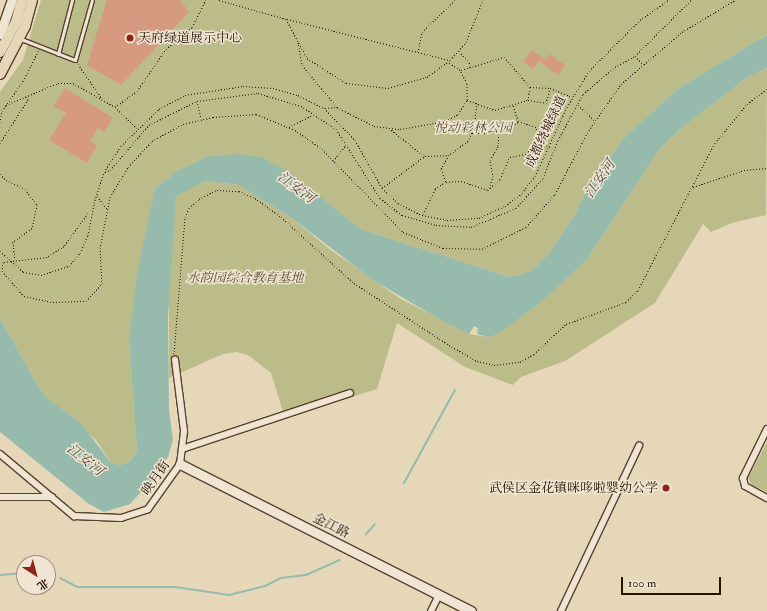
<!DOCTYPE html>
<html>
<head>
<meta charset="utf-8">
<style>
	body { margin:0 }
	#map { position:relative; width:767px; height:611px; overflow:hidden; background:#e6d7b9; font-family:"IM FELL Double Pica","Noto Serif SC",serif }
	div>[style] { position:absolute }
	.green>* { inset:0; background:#bcbc8a }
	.water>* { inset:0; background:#96baac }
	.stream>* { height:2px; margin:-1px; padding:0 1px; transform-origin:1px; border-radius:1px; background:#96baac }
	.building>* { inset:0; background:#d69a81 }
	.path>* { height:1px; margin-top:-0.5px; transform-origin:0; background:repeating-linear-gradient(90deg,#281101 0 1px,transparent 0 3px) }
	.roads { filter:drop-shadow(1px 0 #58422f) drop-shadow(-1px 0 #58422f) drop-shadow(0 1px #58422f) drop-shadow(0 -1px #58422f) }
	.lane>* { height:3px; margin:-1.5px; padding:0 1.5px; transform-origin:1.5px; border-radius:1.5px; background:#efe5d2 }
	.street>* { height:6px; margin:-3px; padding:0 3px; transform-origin:3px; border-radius:3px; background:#efe5d2 }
	.secondary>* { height:9px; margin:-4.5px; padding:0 4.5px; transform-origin:4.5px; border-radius:4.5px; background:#efe5d2 }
	.primary>* { height:10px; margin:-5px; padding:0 5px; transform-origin:5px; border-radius:5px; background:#e6d7b9 }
	.path-bridge>* { height:1px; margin-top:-0.5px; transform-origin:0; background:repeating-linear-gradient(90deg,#281101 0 1px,transparent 0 3px) }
	.dots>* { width:11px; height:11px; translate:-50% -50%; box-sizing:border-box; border:2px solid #efe5d2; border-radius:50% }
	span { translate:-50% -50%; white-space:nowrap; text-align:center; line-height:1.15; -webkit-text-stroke:3px #efe5d2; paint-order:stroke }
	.poi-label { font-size:13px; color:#281101 }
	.left { translate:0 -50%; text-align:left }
	.right { translate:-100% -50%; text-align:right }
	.park-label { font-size:13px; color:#5c4d31; font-style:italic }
	.street-label { font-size:13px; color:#281101 }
	.water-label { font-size:14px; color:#4e4c3d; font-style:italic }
	.north { position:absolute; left:16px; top:555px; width:40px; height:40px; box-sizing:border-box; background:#efe5d2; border:1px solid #9f907e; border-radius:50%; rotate:144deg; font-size:11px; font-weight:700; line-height:16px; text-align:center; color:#281101 }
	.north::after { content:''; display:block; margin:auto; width:14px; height:18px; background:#8f2418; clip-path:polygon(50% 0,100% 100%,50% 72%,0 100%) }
	.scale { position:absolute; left:621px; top:577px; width:100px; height:18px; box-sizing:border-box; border:2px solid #281101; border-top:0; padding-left:5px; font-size:12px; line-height:14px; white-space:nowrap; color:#281101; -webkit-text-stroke:3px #efe5d2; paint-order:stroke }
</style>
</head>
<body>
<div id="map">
	<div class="green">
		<div style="clip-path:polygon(41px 0,767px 0,767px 35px,680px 87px,625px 137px,587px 189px,573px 218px,548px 254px,533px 270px,520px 275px,510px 277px,360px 229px,327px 205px,206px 157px,179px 170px,155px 188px,129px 340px,137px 450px,132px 460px,121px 465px,111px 463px,96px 440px,49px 400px,38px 386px,0 318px,0 92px,23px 60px)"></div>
		<div style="clip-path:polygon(767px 68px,766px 215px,732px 223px,711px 232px,703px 224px,655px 303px,565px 361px,521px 377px,513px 385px,465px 367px,397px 323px,377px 389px,285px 418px,271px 373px,248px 355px,236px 352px,223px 354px,169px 378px,169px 267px,176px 195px,206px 181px,239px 185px,293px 219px,328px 248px,401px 299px,469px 334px,488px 337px,539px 304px,586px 261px,658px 151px,679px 130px,748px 77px)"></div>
		<div style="clip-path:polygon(767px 442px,767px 492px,752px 485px,748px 478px)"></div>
	</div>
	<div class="water">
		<div style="clip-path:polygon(767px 35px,767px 68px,748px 77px,679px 130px,658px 151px,586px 261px,539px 304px,498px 333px,488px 337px,477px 334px,478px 328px,474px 326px,469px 334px,437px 318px,373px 280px,293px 219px,239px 185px,206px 181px,176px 196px,168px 317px,169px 410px,173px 440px,168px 457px,151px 481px,130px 504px,104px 512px,89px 504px,0 432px,0 318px,38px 386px,49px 400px,81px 423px,111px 463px,121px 465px,132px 460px,137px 450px,129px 340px,137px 274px,155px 188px,179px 170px,206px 157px,237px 154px,261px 157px,292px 174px,360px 229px,510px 277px,520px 275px,533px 270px,548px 254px,573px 218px,587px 189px,625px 137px,680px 87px)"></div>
	</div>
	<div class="stream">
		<div style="left:404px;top:483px;width:106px;rotate:-61.3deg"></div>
		<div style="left:366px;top:534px;width:13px;rotate:-48deg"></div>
		<div style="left:0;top:575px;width:24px;rotate:-5deg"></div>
		<div style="left:60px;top:578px;width:20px;rotate:27deg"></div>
		<div style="left:78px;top:587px;width:97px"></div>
		<div style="left:175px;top:587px;width:55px;rotate:8.4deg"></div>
		<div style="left:229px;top:595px;width:37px;rotate:-14deg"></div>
		<div style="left:265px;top:586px;width:18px;rotate:-27deg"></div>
		<div style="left:281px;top:578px;width:25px;rotate:-7deg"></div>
		<div style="left:306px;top:575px;width:37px;rotate:-24deg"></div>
	</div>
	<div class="building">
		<div style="clip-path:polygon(107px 0,180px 0,189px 12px,121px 85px,87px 65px)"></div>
		<div style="clip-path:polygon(532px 50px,546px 60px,549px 54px,565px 65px,558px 75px,539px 61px,533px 69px,523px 62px)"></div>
		<div style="clip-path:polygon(65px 88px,113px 118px,104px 132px,98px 128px,90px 141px,97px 146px,87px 163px,49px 140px,66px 113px,54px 106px)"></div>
	</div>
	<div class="path">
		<div style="left:219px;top:0;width:70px;rotate:15.8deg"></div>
		<div style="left:286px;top:19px;width:44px;rotate:61.7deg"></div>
		<div style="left:307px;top:58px;width:46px;rotate:32.7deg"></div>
		<div style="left:346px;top:83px;width:42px;rotate:6.8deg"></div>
		<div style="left:388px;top:88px;width:41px;rotate:-15.8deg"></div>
		<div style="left:427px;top:77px;width:29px;rotate:-36deg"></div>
		<div style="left:450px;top:60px;width:24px;rotate:-48deg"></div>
		<div style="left:466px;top:42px;width:45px;rotate:-68deg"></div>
		<div style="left:287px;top:19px;width:167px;rotate:14.2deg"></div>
		<div style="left:298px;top:42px;width:23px;rotate:80deg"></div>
		<div style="left:302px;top:65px;width:55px;rotate:50.2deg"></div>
		<div style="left:337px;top:107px;width:42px;rotate:27.2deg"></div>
		<div style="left:374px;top:126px;width:26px;rotate:7deg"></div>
		<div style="left:400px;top:129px;width:47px;rotate:-9.9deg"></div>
		<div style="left:446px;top:121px;width:14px;rotate:-30deg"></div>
		<div style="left:458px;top:114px;width:17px;rotate:-57deg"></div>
		<div style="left:467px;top:100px;width:17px;rotate:-90deg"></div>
		<div style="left:467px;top:83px;width:15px;rotate:-118deg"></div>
		<div style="left:460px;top:70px;width:14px;rotate:-146deg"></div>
		<div style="left:459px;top:51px;width:18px;rotate:49deg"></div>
		<div style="left:418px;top:52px;width:20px;rotate:-79deg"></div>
		<div style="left:422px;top:32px;width:46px;rotate:-44.1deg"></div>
		<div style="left:635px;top:56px;width:11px;rotate:45deg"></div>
		<div style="left:78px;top:64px;width:42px;rotate:55.6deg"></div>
		<div style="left:461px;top:70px;width:45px;rotate:-16.8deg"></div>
		<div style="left:504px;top:57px;width:40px;rotate:49deg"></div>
		<div style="left:530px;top:87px;width:20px;rotate:3deg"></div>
		<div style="left:550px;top:88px;width:24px;rotate:22deg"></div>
		<div style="left:467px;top:100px;width:30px;rotate:20deg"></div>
		<div style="left:495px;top:110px;width:34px;rotate:-17deg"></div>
		<div style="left:528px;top:100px;width:18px;rotate:9deg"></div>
		<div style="left:546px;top:103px;width:15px;rotate:-74deg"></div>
		<div style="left:528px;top:100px;width:12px;rotate:-81deg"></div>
		<div style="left:197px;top:101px;width:18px;rotate:77deg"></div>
		<div style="left:477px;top:103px;width:24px;rotate:97deg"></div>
		<div style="left:474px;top:127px;width:15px;rotate:113deg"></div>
		<div style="left:468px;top:141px;width:24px;rotate:144deg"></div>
		<div style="left:449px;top:155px;width:16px;rotate:120deg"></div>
		<div style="left:441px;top:169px;width:14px;rotate:69deg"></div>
		<div style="left:446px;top:182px;width:15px;rotate:-4deg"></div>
		<div style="left:461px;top:181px;width:28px;rotate:18deg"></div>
		<div style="left:488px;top:190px;width:16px;rotate:-43deg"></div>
		<div style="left:500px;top:179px;width:24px;rotate:-66deg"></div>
		<div style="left:510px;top:157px;width:16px;rotate:-11deg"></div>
		<div style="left:526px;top:154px;width:18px;rotate:-47deg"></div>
		<div style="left:538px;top:141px;width:14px;rotate:-98deg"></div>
		<div style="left:536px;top:127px;width:19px;rotate:-162deg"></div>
		<div style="left:518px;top:121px;width:17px;rotate:-107deg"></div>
		<div style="left:6px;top:105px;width:56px;rotate:-22.9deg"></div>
		<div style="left:58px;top:83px;width:15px"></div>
		<div style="left:73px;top:83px;width:48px;rotate:29.7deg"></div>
		<div style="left:115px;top:107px;width:30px;rotate:44deg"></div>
		<div style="left:578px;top:105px;width:23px;rotate:43deg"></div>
		<div style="left:115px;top:107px;width:27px;rotate:-36deg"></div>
		<div style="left:137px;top:91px;width:51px;rotate:-55.4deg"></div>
		<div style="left:166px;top:49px;width:34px;rotate:-40deg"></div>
		<div style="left:192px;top:27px;width:30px;rotate:-63deg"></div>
		<div style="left:325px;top:108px;width:11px;rotate:-5deg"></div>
		<div style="left:0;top:122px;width:11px;rotate:-80deg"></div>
		<div style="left:2px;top:111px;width:37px;rotate:-55deg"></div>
		<div style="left:23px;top:81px;width:34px;rotate:-63deg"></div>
		<div style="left:289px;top:127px;width:27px;rotate:-27deg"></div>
		<div style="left:389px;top:128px;width:45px;rotate:38.7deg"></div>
		<div style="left:472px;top:133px;width:27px"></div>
		<div style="left:499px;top:133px;width:22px;rotate:-30deg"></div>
		<div style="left:538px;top:142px;width:13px;rotate:23deg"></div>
		<div style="left:0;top:143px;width:54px;rotate:-57.2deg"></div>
		<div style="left:333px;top:161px;width:21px;rotate:-51deg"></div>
		<div style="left:105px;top:172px;width:5px;rotate:-22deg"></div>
		<div style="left:110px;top:170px;width:60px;rotate:-49.1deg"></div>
		<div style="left:149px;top:125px;width:54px;rotate:-26.6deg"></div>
		<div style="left:197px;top:101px;width:62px;rotate:-7.5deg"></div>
		<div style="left:258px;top:93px;width:45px;rotate:16.8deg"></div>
		<div style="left:301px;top:106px;width:42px;rotate:33.3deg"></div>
		<div style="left:336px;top:129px;width:82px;rotate:57.5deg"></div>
		<div style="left:380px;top:198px;width:28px;rotate:38deg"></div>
		<div style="left:402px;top:215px;width:35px;rotate:16deg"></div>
		<div style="left:436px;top:225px;width:35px;rotate:3deg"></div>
		<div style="left:471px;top:227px;width:49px;rotate:-22.9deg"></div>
		<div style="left:516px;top:208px;width:40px;rotate:-48deg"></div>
		<div style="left:543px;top:178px;width:41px;rotate:-68.5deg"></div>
		<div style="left:558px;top:140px;width:52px;rotate:-61.5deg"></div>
		<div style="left:583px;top:94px;width:42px;rotate:-40.2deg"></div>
		<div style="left:615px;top:67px;width:23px;rotate:-29deg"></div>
		<div style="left:635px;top:56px;width:79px;rotate:-45deg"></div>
		<div style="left:0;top:174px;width:8px;rotate:45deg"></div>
		<div style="left:6px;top:180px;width:21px;rotate:25deg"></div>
		<div style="left:25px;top:189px;width:20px;rotate:53deg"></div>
		<div style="left:37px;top:205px;width:24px;rotate:102deg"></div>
		<div style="left:32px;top:228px;width:24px;rotate:144deg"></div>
		<div style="left:13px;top:242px;width:18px;rotate:84deg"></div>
		<div style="left:693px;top:187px;width:54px;rotate:-18.4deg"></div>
		<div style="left:744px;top:170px;width:23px;rotate:-5deg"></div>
		<div style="left:382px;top:188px;width:54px;rotate:-36.7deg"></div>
		<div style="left:425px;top:156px;width:23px;rotate:-2deg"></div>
		<div style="left:489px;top:188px;width:12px;rotate:-70deg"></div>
		<div style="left:493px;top:177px;width:17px;rotate:-100deg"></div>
		<div style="left:490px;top:160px;width:16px;rotate:-60deg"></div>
		<div style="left:498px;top:146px;width:13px;rotate:-86deg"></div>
		<div style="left:97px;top:196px;width:16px;rotate:52deg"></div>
		<div style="left:94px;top:203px;width:33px;rotate:-72deg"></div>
		<div style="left:104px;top:172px;width:31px;rotate:-57deg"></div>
		<div style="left:121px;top:146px;width:53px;rotate:-44.2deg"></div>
		<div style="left:159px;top:109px;width:30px;rotate:-28deg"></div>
		<div style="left:185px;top:95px;width:59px;rotate:-8.8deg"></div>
		<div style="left:243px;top:86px;width:30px;rotate:4deg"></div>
		<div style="left:273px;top:88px;width:26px;rotate:16deg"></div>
		<div style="left:298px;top:95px;width:29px;rotate:27deg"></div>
		<div style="left:324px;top:108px;width:45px;rotate:45.9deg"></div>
		<div style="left:355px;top:140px;width:55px;rotate:60.6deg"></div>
		<div style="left:382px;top:188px;width:22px;rotate:43deg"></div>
		<div style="left:398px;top:203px;width:27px;rotate:27deg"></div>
		<div style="left:422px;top:215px;width:25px;rotate:11deg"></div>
		<div style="left:447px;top:220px;width:32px;rotate:-4deg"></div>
		<div style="left:479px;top:218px;width:29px;rotate:-25deg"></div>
		<div style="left:505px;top:206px;width:21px;rotate:-37deg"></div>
		<div style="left:522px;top:193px;width:21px;rotate:-53deg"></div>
		<div style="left:535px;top:176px;width:76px;rotate:-65.1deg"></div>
		<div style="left:567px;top:107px;width:42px;rotate:-58.6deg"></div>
		<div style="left:589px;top:71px;width:72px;rotate:-45deg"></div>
		<div style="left:640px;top:20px;width:35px;rotate:-35deg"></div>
		<div style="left:88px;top:213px;width:41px;rotate:126deg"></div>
		<div style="left:64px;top:246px;width:20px;rotate:147deg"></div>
		<div style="left:47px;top:257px;width:44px;rotate:173.5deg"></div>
		<div style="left:3px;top:262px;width:9px;rotate:96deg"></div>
		<div style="left:2px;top:271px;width:33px;rotate:49deg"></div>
		<div style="left:24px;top:296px;width:30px;rotate:12deg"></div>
		<div style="left:53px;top:302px;width:33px;rotate:-2deg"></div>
		<div style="left:86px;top:301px;width:23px;rotate:-47deg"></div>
		<div style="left:102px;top:284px;width:36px;rotate:-93deg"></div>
		<div style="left:100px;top:248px;width:52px;rotate:-78.9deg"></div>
		<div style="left:110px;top:197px;width:35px;rotate:-59deg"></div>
		<div style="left:128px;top:167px;width:35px;rotate:-47deg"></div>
		<div style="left:152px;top:141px;width:35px;rotate:-29deg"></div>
		<div style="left:183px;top:124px;width:31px;rotate:-13deg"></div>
		<div style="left:213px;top:117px;width:43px;rotate:-4deg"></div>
		<div style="left:256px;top:114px;width:42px;rotate:22.3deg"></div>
		<div style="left:295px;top:130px;width:33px;rotate:35deg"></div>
		<div style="left:322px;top:149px;width:116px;rotate:45.7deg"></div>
		<div style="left:403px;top:232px;width:43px;rotate:21.8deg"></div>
		<div style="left:443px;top:248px;width:39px;rotate:1deg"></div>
		<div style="left:482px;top:249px;width:49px;rotate:-26.6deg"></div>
		<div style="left:526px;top:227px;width:44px;rotate:-48.7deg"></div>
		<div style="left:555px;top:194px;width:69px;rotate:-62.3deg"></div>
		<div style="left:587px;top:133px;width:60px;rotate:-55.2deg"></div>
		<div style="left:621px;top:84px;width:80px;rotate:-40.4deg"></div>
		<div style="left:682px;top:32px;width:62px;rotate:-31.1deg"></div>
		<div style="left:423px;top:214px;width:28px;rotate:-64deg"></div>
		<div style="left:435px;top:189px;width:12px;rotate:-35deg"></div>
		<div style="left:174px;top:354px;width:137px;rotate:-85.4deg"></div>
		<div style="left:185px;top:217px;width:10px;rotate:-66deg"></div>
		<div style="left:189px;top:208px;width:13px;rotate:-42deg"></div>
		<div style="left:199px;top:199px;width:20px;rotate:-27deg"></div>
		<div style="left:217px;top:190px;width:22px;rotate:3deg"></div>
		<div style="left:239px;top:191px;width:17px;rotate:24deg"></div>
		<div style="left:255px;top:198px;width:32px;rotate:36deg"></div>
		<div style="left:281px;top:217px;width:98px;rotate:42.1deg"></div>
		<div style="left:354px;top:283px;width:113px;rotate:33.1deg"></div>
		<div style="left:449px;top:345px;width:32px;rotate:30deg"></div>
		<div style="left:477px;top:361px;width:17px;rotate:13deg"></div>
		<div style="left:494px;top:365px;width:26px;rotate:-7deg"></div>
		<div style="left:520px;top:362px;width:16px;rotate:-30deg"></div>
		<div style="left:534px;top:354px;width:44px;rotate:-43.2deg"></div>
		<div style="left:566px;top:324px;width:64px;rotate:-20.1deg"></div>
		<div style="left:626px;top:302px;width:17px;rotate:-45deg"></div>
		<div style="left:638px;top:290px;width:166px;rotate:-62.4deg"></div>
		<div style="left:715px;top:143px;width:50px;rotate:-50.6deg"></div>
		<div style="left:747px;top:104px;width:25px;rotate:-37deg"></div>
	</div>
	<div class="roads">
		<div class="lane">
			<div style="left:21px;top:39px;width:58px;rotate:21.3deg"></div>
			<div style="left:75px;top:60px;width:62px;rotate:-74.2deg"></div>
			<div style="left:58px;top:54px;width:56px;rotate:-75.5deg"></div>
		</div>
		<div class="street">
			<div style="left:767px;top:429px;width:55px;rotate:116.1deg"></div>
			<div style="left:743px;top:478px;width:8px;rotate:76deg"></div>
			<div style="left:745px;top:486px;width:25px;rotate:29deg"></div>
			<div style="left:182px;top:449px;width:177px;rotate:-18.4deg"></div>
			<div style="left:0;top:454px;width:97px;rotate:40deg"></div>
			<div style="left:74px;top:516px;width:47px;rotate:2.4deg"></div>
			<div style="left:121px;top:518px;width:28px;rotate:-18deg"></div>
			<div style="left:148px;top:509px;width:55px;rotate:-54.6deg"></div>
			<div style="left:180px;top:464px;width:33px;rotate:-83deg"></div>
			<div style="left:184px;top:431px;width:72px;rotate:-97.2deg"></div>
			<div style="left:0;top:497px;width:52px"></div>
			<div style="left:431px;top:611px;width:18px;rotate:-63deg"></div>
			<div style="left:561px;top:611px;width:183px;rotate:-64.7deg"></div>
		</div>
		<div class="secondary">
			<div style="left:0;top:34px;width:36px;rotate:-71deg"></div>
			<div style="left:180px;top:464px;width:326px;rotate:26.8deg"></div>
		</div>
		<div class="primary">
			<div style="left:0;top:52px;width:34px;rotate:-62deg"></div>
			<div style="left:16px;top:22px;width:23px;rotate:-75deg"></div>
			<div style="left:0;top:74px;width:54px;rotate:-62.5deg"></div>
			<div style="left:25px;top:26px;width:27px;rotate:-75deg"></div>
		</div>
	</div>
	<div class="path-bridge">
		<div style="left:0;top:251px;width:31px;rotate:42deg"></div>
		<div style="left:23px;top:272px;width:18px;rotate:9deg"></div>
		<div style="left:41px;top:275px;width:29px;rotate:-18deg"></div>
		<div style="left:69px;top:266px;width:17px;rotate:-50deg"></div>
		<div style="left:80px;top:253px;width:20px;rotate:-66deg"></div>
		<div style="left:88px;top:235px;width:33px;rotate:-79deg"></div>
	</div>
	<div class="dots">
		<div style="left:130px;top:38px;background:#8f2418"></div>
		<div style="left:666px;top:488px;background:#8f2418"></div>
	</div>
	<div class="poi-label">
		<span class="left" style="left:138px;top:38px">天府绿道展示中心</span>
		<span class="right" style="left:658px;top:488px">武侯区金花镇咪哆啦婴幼公学</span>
	</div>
	<div class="park-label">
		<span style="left:473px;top:128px">悦动彩林公园</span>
		<span style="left:245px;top:278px">水韵园综合教育基地</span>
	</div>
	<div class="street-label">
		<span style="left:546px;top:132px;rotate:-65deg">成都绕城绿道</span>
		<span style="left:156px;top:478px;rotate:-55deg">映月街</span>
		<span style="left:331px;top:526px;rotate:27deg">金江路</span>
	</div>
	<div class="water-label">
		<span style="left:600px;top:179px;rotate:-55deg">江安河</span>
		<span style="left:296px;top:188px;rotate:36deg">江安河</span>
		<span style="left:85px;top:460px;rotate:38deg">江安河</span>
	</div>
	<div class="north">北</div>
	<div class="scale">100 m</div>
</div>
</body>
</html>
